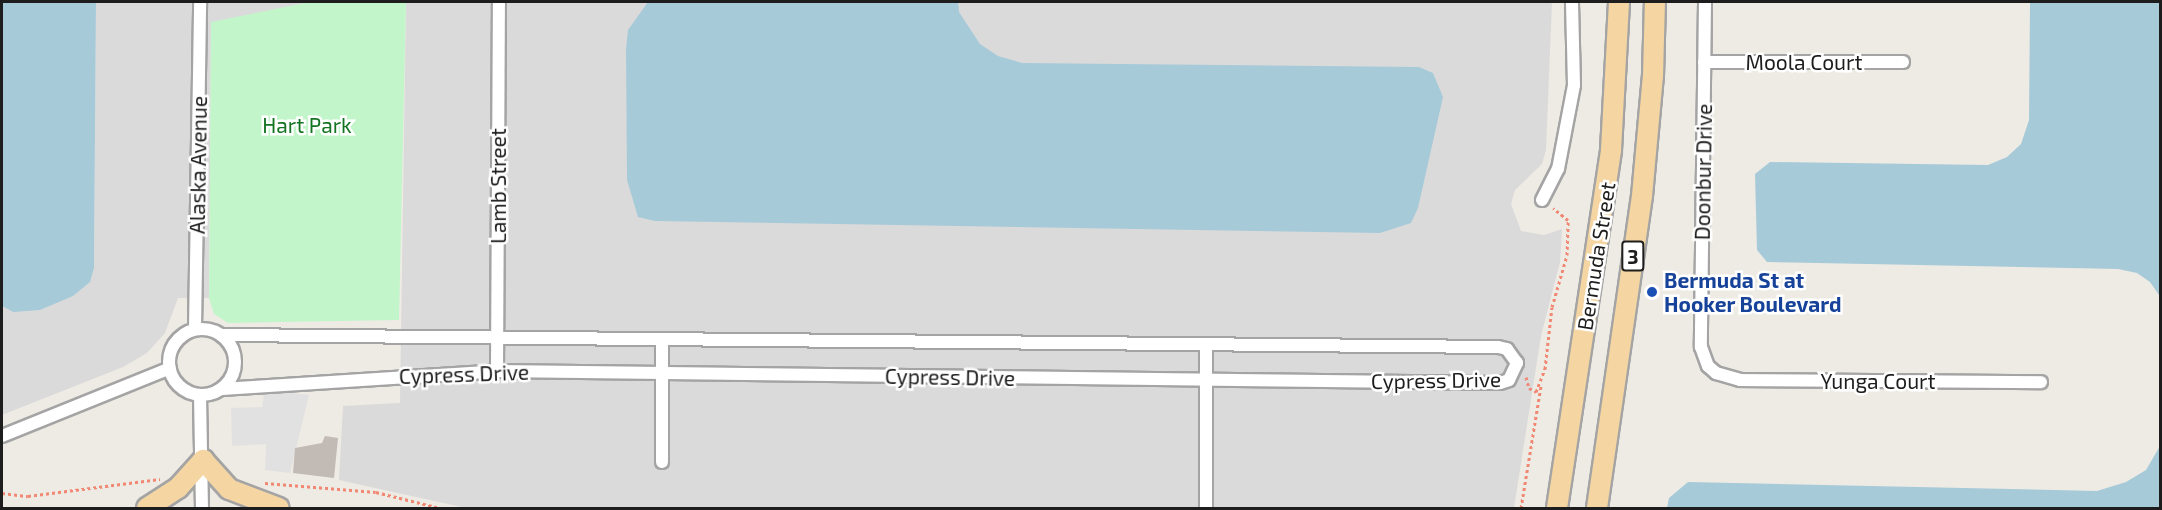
<!DOCTYPE html>
<html>
<head>
<meta charset="utf-8">
<style>
	body { margin:0 }
	#map { position:relative; width:2162px; height:510px; overflow:hidden; background:#eeebe4; font-family:"Exo 2",sans-serif }
	div>[style] { position:absolute }
	.residential>* { inset:0; background:#dbdada }
	.park>* { inset:0; background:#c3f5cb }
	.parking>* { inset:0; background:#e1e1e1 }
	.water>* { inset:0; background:#a7cad9 }
	.building>* { inset:0; background:#c2bab4 }
	.path>* { height:3px; margin-top:-1.5px; transform-origin:0; background:repeating-linear-gradient(90deg,#f08873 0 3px,transparent 0 6px) }
	.roads { filter:drop-shadow(2px 0 #a4a4a4) drop-shadow(-2px 0 #a4a4a4) drop-shadow(0 2px #a4a4a4) drop-shadow(0 -2px #a4a4a4) }
	.minor>* { height:12px; margin:-6px; padding:0 6px; transform-origin:6px; border-radius:6px; background:#fff }
	.minor>.ring { margin:-6px; padding:0; box-sizing:content-box; background:none; border:12px solid #fff; border-radius:50% }
	.primary>* { height:20px; margin:-10px; padding:0 10px; transform-origin:10px; border-radius:10px; background:#f5d6a2 }
	.dots>* { width:16px; height:16px; translate:-50% -50%; box-sizing:border-box; border:3px solid #fff; border-radius:50% }
	span { translate:-50% -50%; white-space:nowrap; text-align:center; line-height:1.15; -webkit-text-stroke:5px #fff; paint-order:stroke }
	.shield-label span { padding:2px 4px; background:#fff; border:2px solid; border-radius:4px; -webkit-text-stroke-width:0 }
	.shield-label { font-size:20px; color:#1d1d1d; font-weight:700 }
	.street-label { font-size:21px; color:#1d1d1d }
	.park-label { font-size:21px; color:#137421 }
	.transit-label { font-size:21px; color:#164399; font-weight:700 }
	.left { translate:0 -50%; text-align:left }
	.frame { position:absolute; inset:0; border:3px solid #1d1d1d; pointer-events:none }
</style>
</head>
<body>
<div id="map">
	<div class="residential">
		<div style="clip-path:polygon(96px 2px,310px 2px,211px 23px,209px 298px,178px 298px,165px 333px,147px 353px,123px 367px,2px 415px,2px 306px,13px 312px,94px 268px)"></div>
		<div style="clip-path:polygon(406px 2px,1552px 2px,1546px 150px,1542px 164px,1515px 190px,1511px 204px,1521px 231px,1544px 235px,1562px 229px,1560px 262px,1541px 336px,1514px 508px,466px 508px,339px 480px,343px 406px,400px 403px)"></div>
	</div>
	<div class="park">
		<div style="clip-path:polygon(310px 2px,406px 2px,399px 320px,228px 323px,214px 314px,209px 298px,211px 22px)"></div>
	</div>
	<div class="parking">
		<div style="clip-path:polygon(290px 384px,290px 393px,309px 395px,290px 473px,265px 470px,266px 444px,232px 446px,231px 408px,262px 407px,264px 393px,278px 385px)"></div>
	</div>
	<div class="water">
		<div style="clip-path:polygon(2px 2px,96px 2px,94px 268px,90px 282px,73px 296px,40px 310px,13px 312px,2px 306px)"></div>
		<div style="clip-path:polygon(648px 2px,958px 2px,959px 12px,980px 44px,998px 56px,1022px 63px,1419px 67px,1433px 73px,1443px 97px,1418px 208px,1411px 223px,1380px 233px,655px 221px,638px 217px,627px 180px,626px 49px,628px 30px)"></div>
		<div style="clip-path:polygon(2030px 2px,2160px 2px,2160px 339px,2159px 295px,2150px 282px,2137px 273px,2118px 269px,1767px 262px,1757px 250px,1755px 174px,1770px 162px,1988px 165px,2007px 157px,2021px 144px,2029px 120px)"></div>
		<div style="clip-path:polygon(2160px 446px,2160px 508px,1667px 508px,1669px 498px,1688px 482px,2097px 491px,2126px 482px,2146px 470px)"></div>
	</div>
	<div class="building">
		<div style="clip-path:polygon(325px 436px,338px 438px,334px 478px,293px 473px,295px 448px,322px 443px)"></div>
	</div>
	<div class="path">
		<div style="left:1526px;top:377px;width:11px;rotate:75deg"></div>
		<div style="left:1529px;top:388px;width:8px;rotate:30deg"></div>
		<div style="left:1536px;top:392px;width:25px;rotate:-69deg"></div>
		<div style="left:1545px;top:369px;width:62px;rotate:-83.6deg"></div>
		<div style="left:1552px;top:307px;width:54px;rotate:-73.9deg"></div>
		<div style="left:1567px;top:255px;width:35px;rotate:-88deg"></div>
		<div style="left:1568px;top:220px;width:19px;rotate:-141deg"></div>
		<div style="left:265px;top:483px;width:111px;rotate:4.6deg"></div>
		<div style="left:376px;top:492px;width:66px;rotate:14deg"></div>
		<div style="left:2px;top:493px;width:26px;rotate:7deg"></div>
		<div style="left:28px;top:496px;width:133px;rotate:-7.3deg"></div>
		<div style="left:1521px;top:508px;width:124px;rotate:-80.7deg"></div>
	</div>
	<div class="roads">
		<div class="minor">
			<div style="left:1705px;top:2px;width:345px;rotate:90.7deg"></div>
			<div style="left:1701px;top:347px;width:20px;rotate:70deg"></div>
			<div style="left:1708px;top:366px;width:11px;rotate:41deg"></div>
			<div style="left:1716px;top:373px;width:25px;rotate:16deg"></div>
			<div style="left:1740px;top:380px;width:301px;rotate:0.4deg"></div>
			<div style="left:1704px;top:62px;width:199px"></div>
			<div style="left:1542px;top:200px;width:35px;rotate:-63deg"></div>
			<div style="left:1558px;top:169px;width:86px;rotate:-79.2deg"></div>
			<div style="left:1574px;top:85px;width:83px;rotate:-91.4deg"></div>
			<div class="ring" style="left:169px;top:329px;width:54px;height:54px"></div>
			<div style="left:195px;top:329px;width:327px;rotate:-89.1deg"></div>
			<div style="left:497px;top:371px;width:369px;rotate:-89.7deg"></div>
			<div style="left:222px;top:389px;width:276px;rotate:-3.7deg"></div>
			<div style="left:497px;top:371px;width:1003px;rotate:0.69deg"></div>
			<div style="left:1500px;top:383px;width:9px;rotate:-18deg"></div>
			<div style="left:1509px;top:380px;width:19px;rotate:-65deg"></div>
			<div style="left:1517px;top:363px;width:17px;rotate:-126deg"></div>
			<div style="left:1507px;top:349px;width:9px;rotate:-167deg"></div>
			<div style="left:1498px;top:347px;width:1276px;rotate:-179.46deg"></div>
			<div style="left:200px;top:395px;width:113px;rotate:89deg"></div>
			<div style="left:2px;top:436px;width:181px;rotate:-22deg"></div>
			<div style="left:662px;top:462px;width:123px;rotate:-90deg"></div>
			<div style="left:1206px;top:508px;width:164px;rotate:-90deg"></div>
		</div>
		<div class="primary">
			<div style="left:147px;top:508px;width:37px;rotate:-33deg"></div>
			<div style="left:178px;top:488px;width:38px;rotate:-48deg"></div>
			<div style="left:203px;top:460px;width:39px;rotate:48deg"></div>
			<div style="left:229px;top:489px;width:53px;rotate:20.8deg"></div>
			<div style="left:1557px;top:508px;width:362px;rotate:-81.4deg"></div>
			<div style="left:1611px;top:150px;width:148px;rotate:-86.9deg"></div>
			<div style="left:1597px;top:508px;width:315px;rotate:-81.8deg"></div>
			<div style="left:1642px;top:196px;width:121px;rotate:-84.8deg"></div>
			<div style="left:1653px;top:76px;width:74px;rotate:-88.5deg"></div>
		</div>
	</div>
	<div class="dots">
		<div style="left:1652px;top:292px;background:#1a4fb4"></div>
	</div>
	<div class="shield-label">
		<span style="left:1633px;top:256px">3</span>
	</div>
	<div class="street-label">
		<span style="left:1804px;top:62px">Moola Court</span>
		<span style="left:198px;top:165px;rotate:-89deg">Alaska Avenue</span>
		<span style="left:1703px;top:172px;rotate:-89deg">Doonbur Drive</span>
		<span style="left:498px;top:186px;rotate:-90deg">Lamb Street</span>
		<span style="left:1596px;top:256px;rotate:-81deg">Bermuda Street</span>
		<span style="left:464px;top:374px;rotate:-2deg">Cypress Drive</span>
		<span style="left:950px;top:377px;rotate:1deg">Cypress Drive</span>
		<span style="left:1436px;top:380px;rotate:-1deg">Cypress Drive</span>
		<span style="left:1878px;top:381px">Yunga Court</span>
	</div>
	<div class="park-label">
		<span style="left:307px;top:125px">Hart Park</span>
	</div>
	<div class="transit-label">
		<span class="left" style="left:1664px;top:292px">Bermuda St at<br>Hooker Boulevard</span>
	</div>
	<div class="frame"></div>
</div>
</body>
</html>
